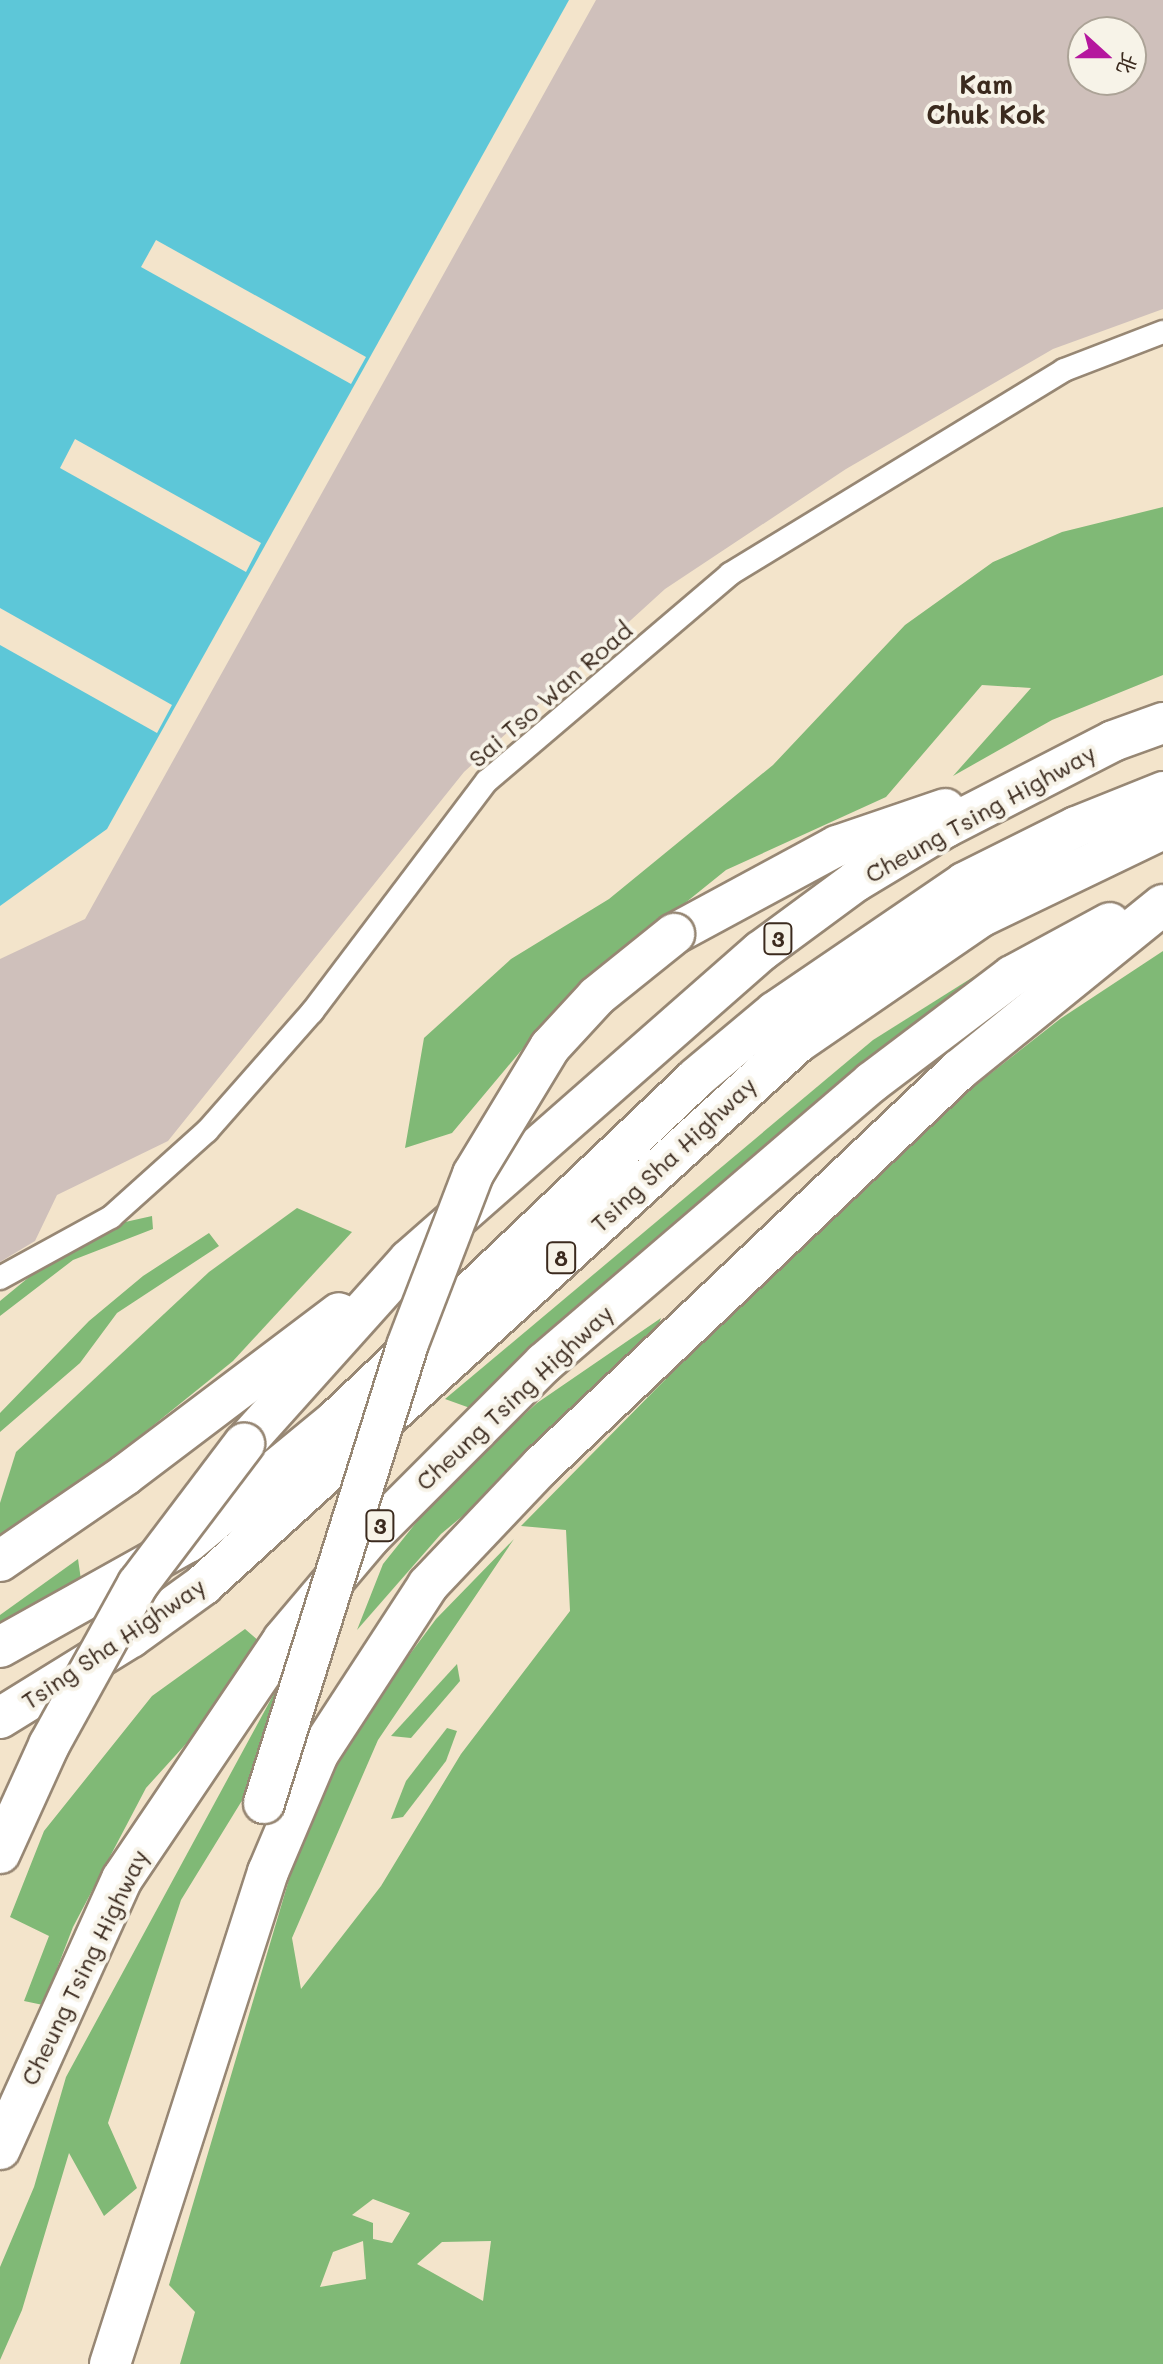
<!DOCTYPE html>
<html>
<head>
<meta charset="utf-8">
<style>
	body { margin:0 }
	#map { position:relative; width:1163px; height:2364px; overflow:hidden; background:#f3e4cb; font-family:Mali,"LXGW WenKai TC",sans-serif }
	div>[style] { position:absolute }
	.industrial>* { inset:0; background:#cfc0bb }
	.forest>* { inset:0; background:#80b976 }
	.water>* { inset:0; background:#5dc7d8 }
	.pier>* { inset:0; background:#f3e4cb }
	.roads { filter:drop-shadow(2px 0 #978774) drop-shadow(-2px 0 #978774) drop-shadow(0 2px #978774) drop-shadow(0 -2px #978774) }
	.street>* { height:22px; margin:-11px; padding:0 11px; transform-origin:11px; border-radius:11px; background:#fff }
	.highway>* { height:40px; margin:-20px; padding:0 20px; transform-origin:20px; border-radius:20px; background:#fff }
	.bridges { filter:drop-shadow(2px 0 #978774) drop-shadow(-2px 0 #978774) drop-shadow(0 2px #978774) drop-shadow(0 -2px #978774) }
	.highway-bridge>* { height:40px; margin:-20px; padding:0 20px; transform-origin:20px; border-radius:20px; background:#fff }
	span { translate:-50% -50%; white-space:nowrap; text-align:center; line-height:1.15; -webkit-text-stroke:8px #f7f3e8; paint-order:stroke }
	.shield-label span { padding:2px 6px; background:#f7f3e8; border:2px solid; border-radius:6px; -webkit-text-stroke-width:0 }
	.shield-label { font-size:22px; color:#3b2a1e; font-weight:700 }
	.street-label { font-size:24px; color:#3b2a1e }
	.neighbourhood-label { font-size:26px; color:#3b2a1e; font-weight:700 }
	.north { position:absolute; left:1067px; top:16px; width:80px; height:80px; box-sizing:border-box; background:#f7f3e8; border:2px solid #aca397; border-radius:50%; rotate:111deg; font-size:22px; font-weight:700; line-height:32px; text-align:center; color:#3b2a1e }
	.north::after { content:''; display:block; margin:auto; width:28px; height:36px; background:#b5179e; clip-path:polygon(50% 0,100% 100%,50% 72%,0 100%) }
</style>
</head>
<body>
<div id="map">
	<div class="industrial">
		<div style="clip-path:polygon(evenodd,596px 0,1163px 0,1163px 309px,1053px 349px,846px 469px,665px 589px,464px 772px,168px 1141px,57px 1195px,35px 1241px,0 1262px,0 959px,85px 919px,596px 0,1083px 32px,1131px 32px,1131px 80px,1083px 80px,1083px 32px)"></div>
	</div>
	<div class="forest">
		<div style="clip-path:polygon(1163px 507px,1163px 675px,1052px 720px,953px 776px,1031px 688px,982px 685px,886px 797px,726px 870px,561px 1003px,452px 1133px,405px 1148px,424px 1038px,511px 959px,609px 899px,773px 765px,905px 625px,993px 562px,1062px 532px)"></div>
		<div style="clip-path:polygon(1032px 940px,997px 980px,470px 1408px,445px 1399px,873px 1040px)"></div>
		<div style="clip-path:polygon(evenodd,1163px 951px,1163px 2364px,180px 2364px,195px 2312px,169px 2285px,303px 1832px,347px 1739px,436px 1619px,514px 1539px,378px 1740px,292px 1938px,301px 1989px,381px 1886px,461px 1754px,570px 1611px,566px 1530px,521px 1526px,781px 1262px,949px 1106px,1060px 1019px,1163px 951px,373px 2199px,410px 2213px,392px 2243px,373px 2239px,373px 2223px,352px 2215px,373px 2199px,1163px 951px,363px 2241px,366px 2279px,320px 2287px,333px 2252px,363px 2241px,1163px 951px,491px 2241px,483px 2301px,417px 2264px,442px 2242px,491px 2241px)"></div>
		<div style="clip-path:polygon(297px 1208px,352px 1232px,233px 1361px,0 1549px,0 1503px,16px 1452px,209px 1272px)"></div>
		<div style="clip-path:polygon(152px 1216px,153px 1229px,73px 1260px,0 1316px,0 1301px,85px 1231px)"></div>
		<div style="clip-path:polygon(209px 1233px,219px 1246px,117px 1313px,80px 1363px,0 1432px,0 1413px,89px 1321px,143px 1276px)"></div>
		<div style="clip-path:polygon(661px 1318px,653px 1341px,552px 1441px,441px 1534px,357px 1630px,383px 1564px,443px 1489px,537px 1403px)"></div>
		<div style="clip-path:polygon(78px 1559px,81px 1580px,0 1633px,0 1615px)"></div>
		<div style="clip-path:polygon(245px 1629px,260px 1642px,223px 1703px,146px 1788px,73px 1927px,43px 2005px,24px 2001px,49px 1936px,10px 1917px,44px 1831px,152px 1696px)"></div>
		<div style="clip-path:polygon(457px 1664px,460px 1681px,411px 1738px,391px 1736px)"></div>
		<div style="clip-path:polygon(277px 1688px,246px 1794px,181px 1900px,108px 2123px,137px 2188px,104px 2216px,69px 2153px,22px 2310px,0 2360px,0 2267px,34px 2187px,66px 2077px)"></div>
		<div style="clip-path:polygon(447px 1728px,457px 1731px,446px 1761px,403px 1817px,391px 1819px,406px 1781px)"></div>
	</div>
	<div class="water">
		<div style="clip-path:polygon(0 0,569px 0,107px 829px,0 906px)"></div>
	</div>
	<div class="pier">
		<div style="clip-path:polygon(156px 240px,366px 357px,351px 384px,141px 267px)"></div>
		<div style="clip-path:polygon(75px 439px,261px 543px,246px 572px,60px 468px)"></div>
		<div style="clip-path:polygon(0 608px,172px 705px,157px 733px,0 645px)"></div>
	</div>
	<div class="roads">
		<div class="street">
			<div style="left:0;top:1278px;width:127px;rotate:-28.8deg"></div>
			<div style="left:111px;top:1217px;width:129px;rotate:-41.9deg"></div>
			<div style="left:207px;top:1131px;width:159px;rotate:-48.6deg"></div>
			<div style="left:312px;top:1012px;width:290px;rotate:-52.9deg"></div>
			<div style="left:487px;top:781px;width:319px;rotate:-40.4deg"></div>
			<div style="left:730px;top:574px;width:391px;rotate:-31.4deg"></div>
			<div style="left:1064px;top:370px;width:106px;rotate:-21deg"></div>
		</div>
		<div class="highway">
			<div style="left:674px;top:934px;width:185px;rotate:-28.4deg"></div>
			<div style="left:837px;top:846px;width:114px;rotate:-18.9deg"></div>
			<div style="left:244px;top:1444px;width:247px;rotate:-48.1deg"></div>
			<div style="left:409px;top:1260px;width:468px;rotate:-41.3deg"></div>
			<div style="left:761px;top:951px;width:118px;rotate:-36.4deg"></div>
			<div style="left:856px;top:881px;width:105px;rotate:-31deg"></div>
			<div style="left:946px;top:827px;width:188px;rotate:-27.2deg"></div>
			<div style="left:1113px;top:741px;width:53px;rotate:-19.8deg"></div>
			<div style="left:0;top:1561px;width:152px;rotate:-34.5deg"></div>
			<div style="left:125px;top:1475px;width:268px;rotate:-37.1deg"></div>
			<div style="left:0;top:1647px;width:215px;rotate:-29.2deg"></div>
			<div style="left:188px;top:1542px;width:192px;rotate:-39.5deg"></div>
			<div style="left:336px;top:1420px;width:497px;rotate:-43.5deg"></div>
			<div style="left:696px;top:1078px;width:103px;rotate:-39.9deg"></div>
			<div style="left:775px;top:1012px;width:229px;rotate:-34.3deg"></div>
			<div style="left:964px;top:883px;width:125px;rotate:-26.6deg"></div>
			<div style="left:1076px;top:827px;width:94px;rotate:-21.9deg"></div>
			<div style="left:0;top:1718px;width:154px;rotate:-31.7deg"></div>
			<div style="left:131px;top:1637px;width:89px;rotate:-35.8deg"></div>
			<div style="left:203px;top:1585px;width:804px;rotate:-42.38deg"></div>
			<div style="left:797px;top:1043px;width:224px;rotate:-34.5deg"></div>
			<div style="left:982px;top:916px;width:201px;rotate:-25.7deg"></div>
			<div style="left:0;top:2149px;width:296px;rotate:-65.7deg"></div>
			<div style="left:122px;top:1879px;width:288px;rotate:-56deg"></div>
			<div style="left:283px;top:1640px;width:135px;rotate:-49.8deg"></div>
			<div style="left:370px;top:1537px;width:246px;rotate:-45deg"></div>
			<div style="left:544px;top:1363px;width:432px;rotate:-40.6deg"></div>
			<div style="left:872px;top:1082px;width:176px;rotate:-37.1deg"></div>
			<div style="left:1012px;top:976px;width:111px;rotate:-28.4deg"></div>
			<div style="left:110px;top:2364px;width:517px;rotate:-72.2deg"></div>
			<div style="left:268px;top:1872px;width:128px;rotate:-67deg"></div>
			<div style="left:318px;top:1754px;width:202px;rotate:-56.9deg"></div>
			<div style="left:428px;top:1585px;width:164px;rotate:-46.5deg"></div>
			<div style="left:541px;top:1466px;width:576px;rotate:-43.45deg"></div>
			<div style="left:959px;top:1070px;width:262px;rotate:-39deg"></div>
		</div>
	</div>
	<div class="bridges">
		<div class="highway-bridge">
			<div style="left:264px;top:1803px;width:479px;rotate:-72.6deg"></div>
			<div style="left:407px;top:1346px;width:184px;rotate:-69deg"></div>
			<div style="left:473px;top:1174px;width:149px;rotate:-58.8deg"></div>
			<div style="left:550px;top:1047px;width:69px;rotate:-47.3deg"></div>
			<div style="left:597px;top:996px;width:99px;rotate:-38.8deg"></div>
			<div style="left:0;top:1853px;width:119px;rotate:-65.6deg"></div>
			<div style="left:49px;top:1745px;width:184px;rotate:-61.1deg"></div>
			<div style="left:138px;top:1584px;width:176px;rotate:-52.9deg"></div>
		</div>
	</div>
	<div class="shield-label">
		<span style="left:778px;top:939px">3</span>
		<span style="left:561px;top:1258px">8</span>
		<span style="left:380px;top:1526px">3</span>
	</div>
	<div class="street-label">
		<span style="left:550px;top:694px;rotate:-41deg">Sai Tso Wan Road</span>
		<span style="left:980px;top:813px;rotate:-29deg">Cheung Tsing Highway</span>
		<span style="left:673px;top:1154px;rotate:-43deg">Tsing Sha Highway</span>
		<span style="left:514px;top:1397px;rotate:-43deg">Cheung Tsing Highway</span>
		<span style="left:113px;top:1643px;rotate:-34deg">Tsing Sha Highway</span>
		<span style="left:84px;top:1967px;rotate:-64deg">Cheung Tsing Highway</span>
	</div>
	<div class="neighbourhood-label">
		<span style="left:986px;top:100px">Kam<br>Chuk Kok</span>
	</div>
	<div class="north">北</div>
</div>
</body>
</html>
